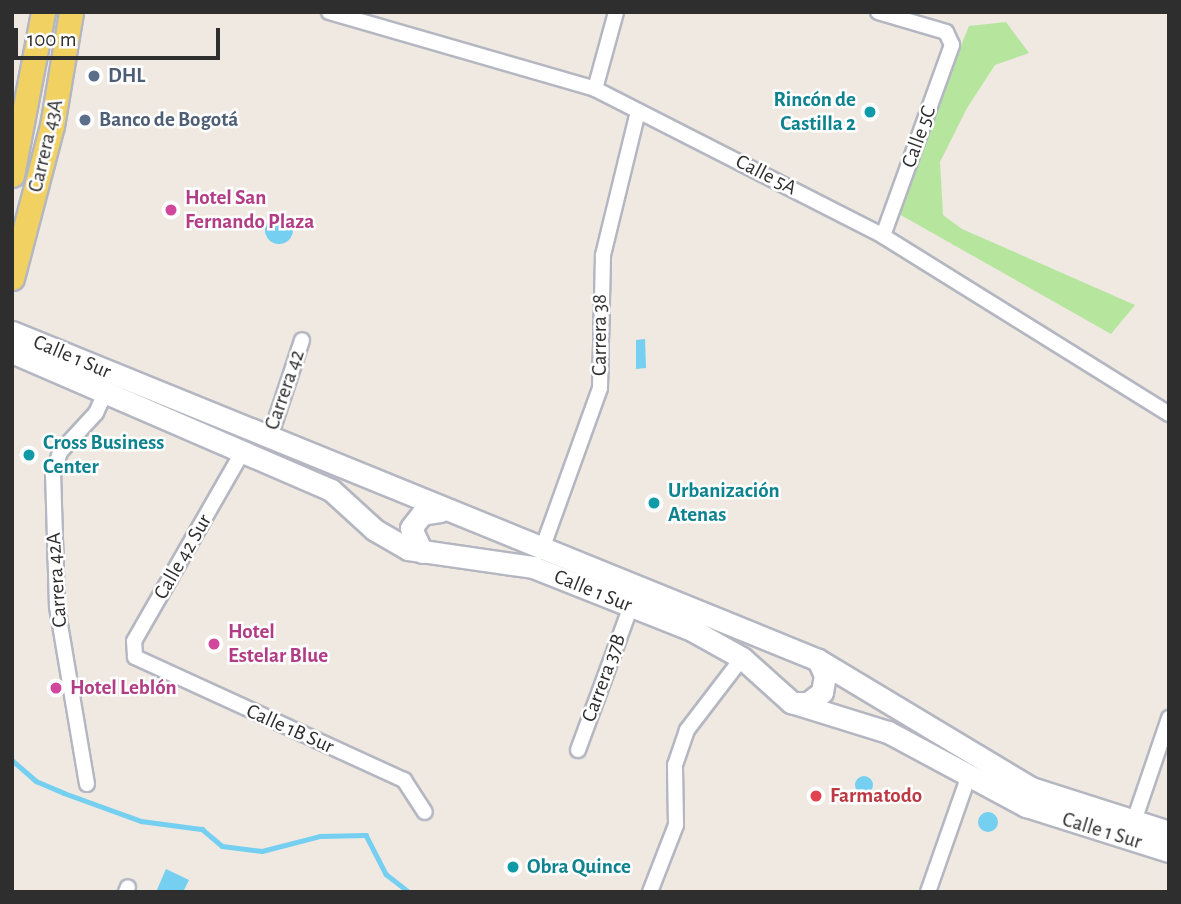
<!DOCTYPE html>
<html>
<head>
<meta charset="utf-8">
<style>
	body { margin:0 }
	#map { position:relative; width:1181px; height:904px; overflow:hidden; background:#efe9e1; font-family:"Alegreya Sans",sans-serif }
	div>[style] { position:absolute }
	.green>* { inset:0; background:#b6e59e }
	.water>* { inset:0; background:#75cff0 }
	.round { border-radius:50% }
	.stream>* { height:4.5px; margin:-2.25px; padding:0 2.25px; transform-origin:2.25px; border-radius:2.25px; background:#75cff0 }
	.roads { filter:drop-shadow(2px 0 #b4b7c1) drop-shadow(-2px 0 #b4b7c1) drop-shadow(0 2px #b4b7c1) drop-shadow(0 -2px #b4b7c1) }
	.street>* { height:14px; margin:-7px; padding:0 7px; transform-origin:7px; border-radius:7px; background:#fff }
	.secondary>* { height:21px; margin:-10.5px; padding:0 10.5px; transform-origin:10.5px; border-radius:10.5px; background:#fff }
	.primary>* { height:23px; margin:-11.5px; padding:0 11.5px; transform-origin:11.5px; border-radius:11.5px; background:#f2d163 }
	.dots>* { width:19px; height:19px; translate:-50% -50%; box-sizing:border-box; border:4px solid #fff; border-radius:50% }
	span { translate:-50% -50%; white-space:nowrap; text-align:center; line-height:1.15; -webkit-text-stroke:5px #fff; paint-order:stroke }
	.service-label { font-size:21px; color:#4e5e75; font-weight:700 }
	.left { translate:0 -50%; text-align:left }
	.culture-label { font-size:21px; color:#0d838f; font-weight:700 }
	.right { translate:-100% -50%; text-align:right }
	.street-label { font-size:21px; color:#2e2e2e }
	.hotel-label { font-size:21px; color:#b23c85; font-weight:700 }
	.health-label { font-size:21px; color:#be3a42; font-weight:700 }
	.frame { position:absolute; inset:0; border:14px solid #2e2e2e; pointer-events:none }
	.scale { position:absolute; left:14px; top:28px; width:206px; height:32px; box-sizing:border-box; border:4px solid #2e2e2e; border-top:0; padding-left:9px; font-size:21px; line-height:24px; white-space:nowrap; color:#2e2e2e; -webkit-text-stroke:5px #fff; paint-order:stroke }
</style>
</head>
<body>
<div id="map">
	<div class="green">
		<div style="clip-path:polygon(1006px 22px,1029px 53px,995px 65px,967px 108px,940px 162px,943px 215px,962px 229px,1135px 305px,1111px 334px,899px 214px,909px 172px,969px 26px)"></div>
	</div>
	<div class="water">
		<div class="round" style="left:265px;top:216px;width:28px;height:28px"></div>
		<div style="clip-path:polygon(645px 339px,646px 368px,636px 369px,636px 340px)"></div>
		<div class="round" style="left:855px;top:776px;width:18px;height:18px"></div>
		<div class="round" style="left:978px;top:812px;width:20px;height:20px"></div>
		<div style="clip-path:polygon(166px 869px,189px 880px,183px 892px,156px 892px)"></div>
	</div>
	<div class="stream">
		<div style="left:12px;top:760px;width:32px;rotate:41deg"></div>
		<div style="left:36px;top:781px;width:30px;rotate:23deg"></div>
		<div style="left:64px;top:793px;width:82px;rotate:20deg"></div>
		<div style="left:141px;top:821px;width:62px;rotate:7.5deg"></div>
		<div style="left:202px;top:829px;width:26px;rotate:40deg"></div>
		<div style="left:222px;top:846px;width:40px;rotate:7.1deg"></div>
		<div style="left:262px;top:851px;width:60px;rotate:-14.5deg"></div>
		<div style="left:320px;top:836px;width:46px;rotate:-1.2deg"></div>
		<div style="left:366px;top:835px;width:44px;rotate:62.9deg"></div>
		<div style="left:386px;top:874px;width:29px;rotate:38deg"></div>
	</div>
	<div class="roads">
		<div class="street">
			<div style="left:329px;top:12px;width:277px;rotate:16.1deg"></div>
			<div style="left:595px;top:89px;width:323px;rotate:27deg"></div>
			<div style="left:883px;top:236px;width:337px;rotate:31.9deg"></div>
			<div style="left:878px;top:12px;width:71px;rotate:16.4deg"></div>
			<div style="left:946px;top:32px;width:14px;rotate:65deg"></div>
			<div style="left:952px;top:45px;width:203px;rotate:109.9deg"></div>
			<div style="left:595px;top:89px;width:80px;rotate:-74.7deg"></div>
			<div style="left:269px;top:440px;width:105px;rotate:-71.7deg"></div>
			<div style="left:243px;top:451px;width:219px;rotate:119.8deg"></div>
			<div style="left:134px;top:641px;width:16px;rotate:86deg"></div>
			<div style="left:135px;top:657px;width:296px;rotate:24.6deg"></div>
			<div style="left:404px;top:780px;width:38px;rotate:57deg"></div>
			<div style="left:541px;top:552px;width:174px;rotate:-70.2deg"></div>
			<div style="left:600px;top:388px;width:133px;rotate:-88.7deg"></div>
			<div style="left:603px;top:255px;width:148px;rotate:-76.3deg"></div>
			<div style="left:578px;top:750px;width:153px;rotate:-69.8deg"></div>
			<div style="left:87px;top:784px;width:181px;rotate:-99.6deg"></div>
			<div style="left:57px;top:606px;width:131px;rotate:-91.7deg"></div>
			<div style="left:53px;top:475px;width:24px;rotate:-73deg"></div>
			<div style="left:60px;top:452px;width:53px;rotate:-47.3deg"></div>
			<div style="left:96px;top:413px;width:24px;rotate:-66deg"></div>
			<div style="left:1134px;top:821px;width:109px;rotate:-71.2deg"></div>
			<div style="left:126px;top:892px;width:5px;rotate:-68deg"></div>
			<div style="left:650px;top:892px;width:72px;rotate:-68.8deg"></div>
			<div style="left:676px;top:825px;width:60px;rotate:-91deg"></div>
			<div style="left:675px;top:765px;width:37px;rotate:-71deg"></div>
			<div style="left:687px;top:730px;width:91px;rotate:-52.6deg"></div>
			<div style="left:928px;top:892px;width:121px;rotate:-70.7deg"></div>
		</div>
		<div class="secondary">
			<div style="left:12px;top:332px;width:870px;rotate:22.14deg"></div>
			<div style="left:818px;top:660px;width:249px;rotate:31deg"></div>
			<div style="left:1031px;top:788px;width:145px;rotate:17.7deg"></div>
			<div style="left:12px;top:352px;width:348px;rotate:23.4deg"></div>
			<div style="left:331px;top:490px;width:59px;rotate:42.3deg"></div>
			<div style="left:375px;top:530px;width:38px;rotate:30deg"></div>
			<div style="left:408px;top:549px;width:126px;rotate:8.2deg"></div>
			<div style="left:533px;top:567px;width:171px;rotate:21.6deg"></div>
			<div style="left:692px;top:630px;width:57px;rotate:29.2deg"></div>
			<div style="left:742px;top:658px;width:66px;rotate:41.9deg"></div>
			<div style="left:791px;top:702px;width:102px;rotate:17.2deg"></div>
			<div style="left:888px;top:732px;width:157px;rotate:28.2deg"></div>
			<div style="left:1026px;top:806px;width:150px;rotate:17.5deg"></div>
			<div style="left:422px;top:552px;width:26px;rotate:-115deg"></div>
			<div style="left:411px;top:528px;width:18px;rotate:-52deg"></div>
			<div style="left:422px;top:514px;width:18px;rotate:-9deg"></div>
			<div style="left:793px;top:703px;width:15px"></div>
			<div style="left:808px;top:703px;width:18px;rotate:-38deg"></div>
			<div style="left:822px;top:692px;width:17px;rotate:-80deg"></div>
			<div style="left:825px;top:675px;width:17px;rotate:-115deg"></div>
		</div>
		<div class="primary">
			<div style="left:12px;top:175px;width:166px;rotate:-79.2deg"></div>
			<div style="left:12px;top:278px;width:157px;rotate:-75.3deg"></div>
			<div style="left:52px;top:126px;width:116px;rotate:-80.5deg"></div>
		</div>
	</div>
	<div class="dots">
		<div style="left:94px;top:76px;background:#5c6f8a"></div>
		<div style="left:870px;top:112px;background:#0f9aa8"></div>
		<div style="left:85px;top:120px;background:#5c6f8a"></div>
		<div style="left:171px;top:210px;background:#d1479c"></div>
		<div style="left:29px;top:455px;background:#0f9aa8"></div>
		<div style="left:654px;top:503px;background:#0f9aa8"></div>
		<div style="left:214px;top:644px;background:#d1479c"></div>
		<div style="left:56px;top:688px;background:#d1479c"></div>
		<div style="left:816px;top:796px;background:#e0444e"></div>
		<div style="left:513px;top:867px;background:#0f9aa8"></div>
	</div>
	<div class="service-label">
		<span class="left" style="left:108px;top:76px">DHL</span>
		<span class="left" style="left:99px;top:120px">Banco de Bogotá</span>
	</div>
	<div class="culture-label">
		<span class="right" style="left:856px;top:112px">Rincón de<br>Castilla 2</span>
		<span class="left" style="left:43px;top:455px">Cross Business<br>Center</span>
		<span class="left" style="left:668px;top:503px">Urbanización<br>Atenas</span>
		<span class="left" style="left:527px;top:867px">Obra Quince</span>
	</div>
	<div class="street-label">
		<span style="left:919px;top:137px;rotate:-70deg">Calle 5C</span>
		<span style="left:46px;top:146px;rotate:-77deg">Carrera 43A</span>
		<span style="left:766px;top:175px;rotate:27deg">Calle 5A</span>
		<span style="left:600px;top:335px;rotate:-90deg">Carrera 38</span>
		<span style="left:72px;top:357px;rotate:23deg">Calle 1 Sur</span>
		<span style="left:285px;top:390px;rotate:-71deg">Carrera 42</span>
		<span style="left:183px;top:557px;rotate:-60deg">Calle 42 Sur</span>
		<span style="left:57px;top:580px;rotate:-94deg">Carrera 42A</span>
		<span style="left:593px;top:591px;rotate:22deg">Calle 1 Sur</span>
		<span style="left:604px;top:678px;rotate:-70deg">Carrera 37B</span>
		<span style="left:290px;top:729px;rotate:24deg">Calle 1B Sur</span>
		<span style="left:1102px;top:831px;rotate:17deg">Calle 1 Sur</span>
	</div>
	<div class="hotel-label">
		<span class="left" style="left:185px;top:210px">Hotel San<br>Fernando Plaza</span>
		<span class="left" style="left:228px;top:644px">Hotel<br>Estelar Blue</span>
		<span class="left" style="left:70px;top:688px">Hotel Leblón</span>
	</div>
	<div class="health-label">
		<span class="left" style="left:830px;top:796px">Farmatodo</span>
	</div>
	<div class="frame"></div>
	<div class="scale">100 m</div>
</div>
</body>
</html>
